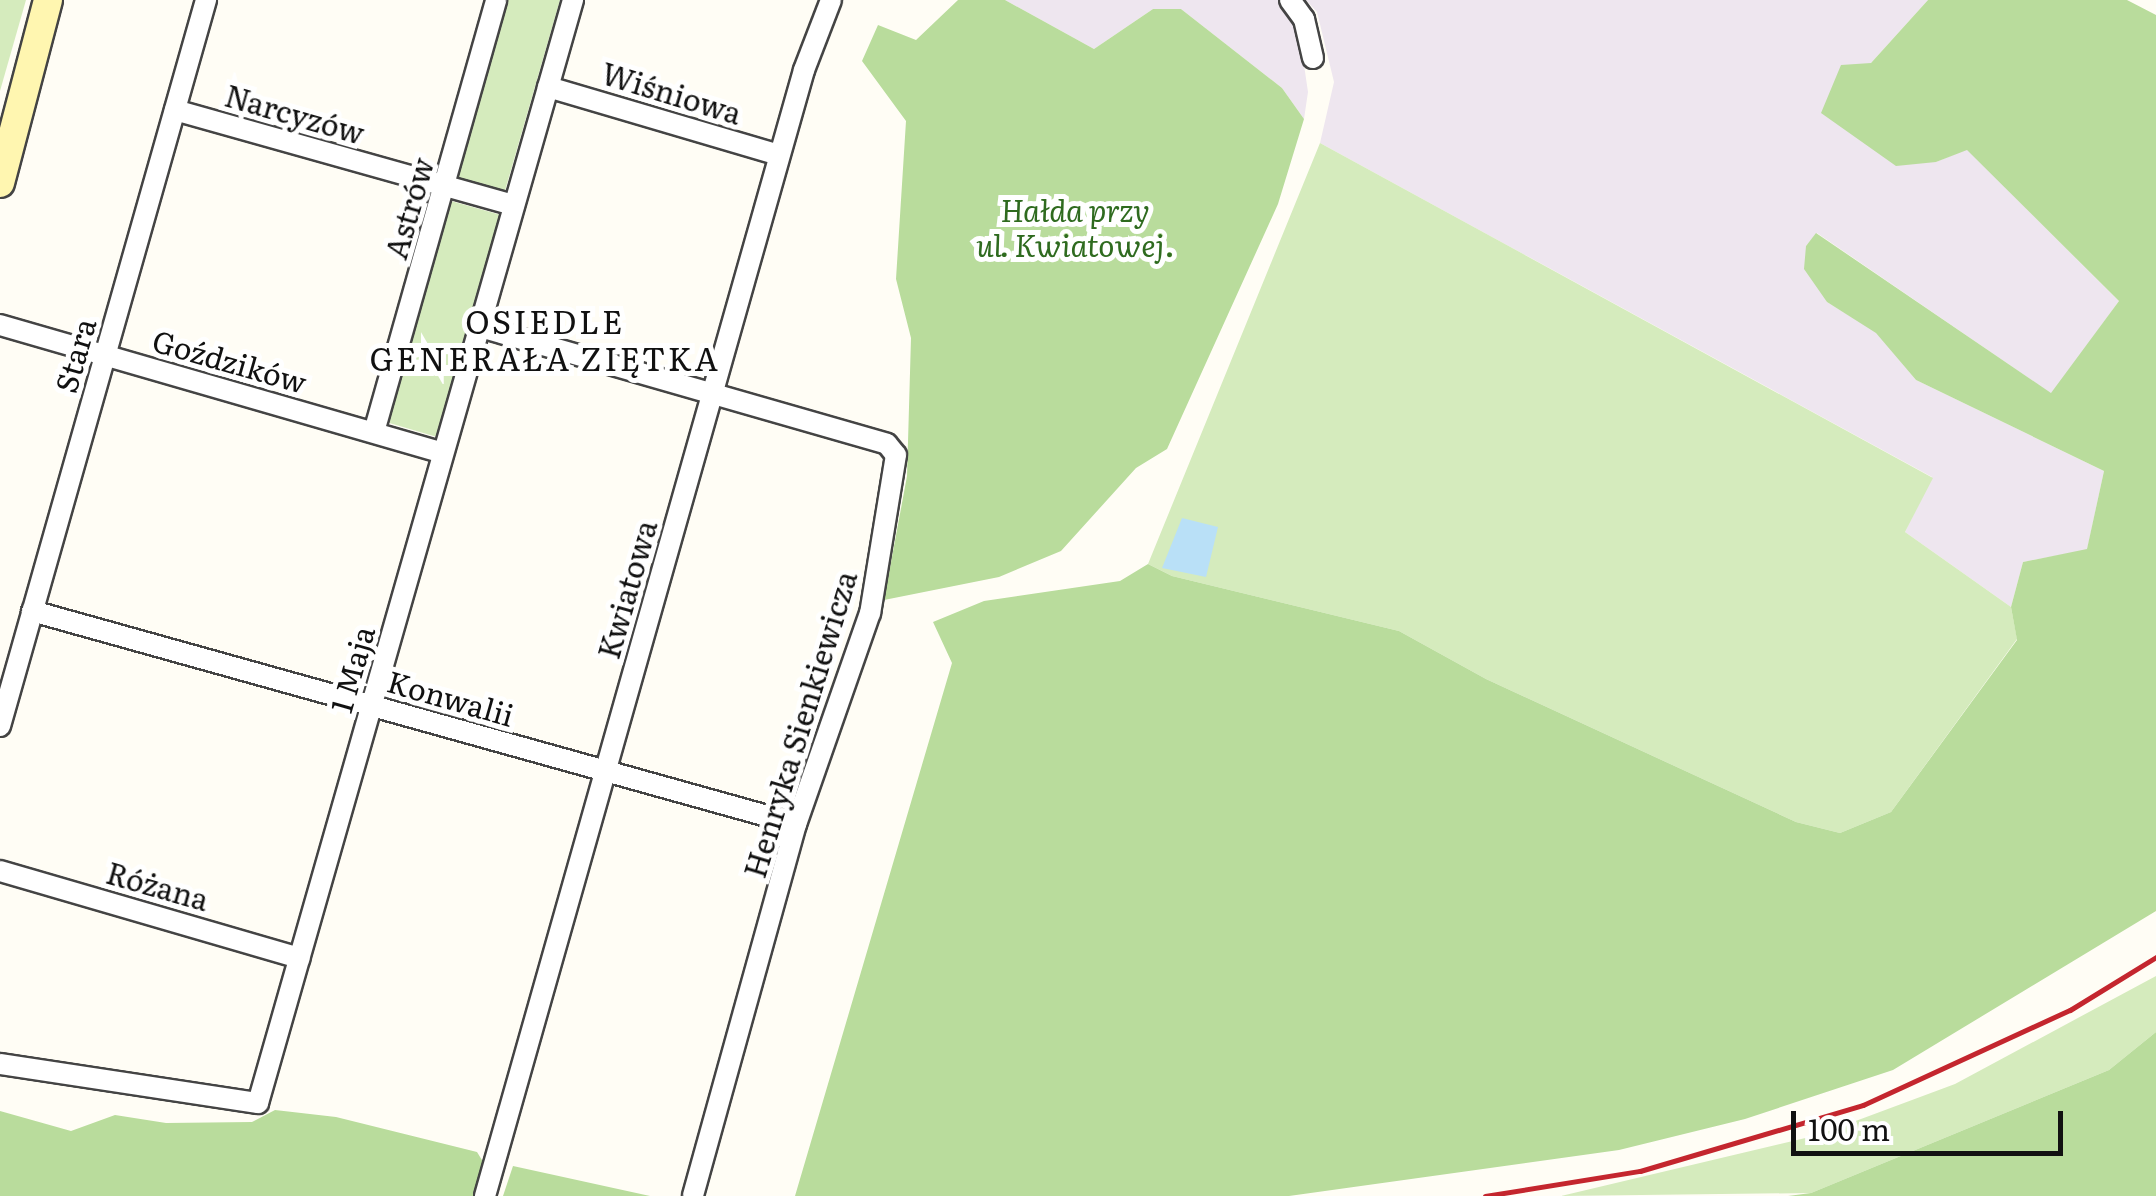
<!DOCTYPE html>
<html>
<head>
<meta charset="utf-8">
<style>
	body { margin:0 }
	#map { position:relative; width:2156px; height:1196px; overflow:hidden; background:#fffdf5; font-family:Literata,serif }
	div>[style] { position:absolute }
	.industrial>* { inset:0; background:#eee6ef }
	.green>* { inset:0; background:#d5ebbd }
	.forest>* { inset:0; background:#b9dc9c }
	.water>* { inset:0; background:#b9e0f7 }
	.roads { filter:drop-shadow(2px 0 #444) drop-shadow(-2px 0 #444) drop-shadow(0 2px #444) drop-shadow(0 -2px #444) }
	.street>* { height:20px; margin:-10px; padding:0 10px; transform-origin:10px; border-radius:10px; background:#fff }
	.secondary>* { height:28px; margin:-14px; padding:0 14px; transform-origin:14px; border-radius:14px; background:#fff6b0 }
	.rail>* { height:5px; margin:-2.5px; padding:0 2.5px; transform-origin:2.5px; border-radius:2.5px; background:#c4262e }
	span { translate:-50% -50%; white-space:nowrap; text-align:center; line-height:1.15; -webkit-text-stroke:10px #fff; paint-order:stroke }
	.street-label { font-size:30px; color:#111 }
	.park-label { font-size:30px; color:#2f6b1f; font-style:italic }
	.neighbourhood-label { font-size:32px; color:#111; letter-spacing:2.5px }
	.scale { position:absolute; left:1791px; top:1111px; width:272px; height:45px; box-sizing:border-box; border:5px solid #111; border-top:0; padding-left:12px; font-size:30px; line-height:35px; white-space:nowrap; color:#111; -webkit-text-stroke:8px #fff; paint-order:stroke }
</style>
</head>
<body>
<div id="map">
	<div class="industrial">
		<div style="clip-path:polygon(1005px 0,1278px 0,1299px 31px,1308px 92px,1304px 119px,1282px 88px,1181px 9px,1153px 9px,1094px 49px)"></div>
		<div style="clip-path:polygon(1306px 0,1928px 0,1871px 63px,1936px 162px,1967px 149px,2119px 301px,2052px 394px,1817px 233px,1806px 246px,1827px 302px,1876px 332px,1916px 380px,2104px 471px,2087px 550px,2023px 562px,2011px 607px,1905px 532px,1932px 477px,1320px 143px,1334px 82px,1317px 12px)"></div>
	</div>
	<div class="green">
		<div style="clip-path:polygon(0 0,26px 0,0 91px)"></div>
		<div style="clip-path:polygon(507px 0,560px 0,504px 194px,455px 179px)"></div>
		<div style="clip-path:polygon(1320px 143px,1933px 478px,1905px 532px,2011px 607px,2017px 639px,1891px 812px,1840px 833px,1796px 822px,1486px 679px,1399px 631px,1172px 576px,1148px 564px)"></div>
		<div style="clip-path:polygon(451px 201px,501px 215px,437px 437px,386px 422px)"></div>
		<div style="clip-path:polygon(2156px 976px,2156px 1032px,2109px 1070px,1811px 1193px,1561px 1196px,1818px 1135px,1955px 1084px)"></div>
	</div>
	<div class="forest">
		<div style="clip-path:polygon(958px 0,1005px 0,1094px 49px,1153px 9px,1181px 9px,1282px 88px,1304px 119px,1278px 204px,1167px 449px,1136px 468px,1061px 551px,999px 577px,884px 600px,907px 476px,911px 338px,896px 279px,906px 121px,862px 61px,878px 25px,916px 40px)"></div>
		<div style="clip-path:polygon(1928px 0,2127px 0,2156px 15px,2156px 911px,1893px 1070px,1745px 1119px,1619px 1150px,1289px 1196px,795px 1196px,952px 663px,933px 622px,984px 601px,1120px 581px,1148px 564px,1172px 576px,1399px 631px,1486px 679px,1796px 822px,1840px 833px,1891px 812px,2017px 640px,2011px 607px,2023px 562px,2087px 549px,2104px 471px,1916px 380px,1876px 333px,1827px 302px,1804px 269px,1806px 246px,1816px 233px,2051px 393px,2119px 301px,1967px 150px,1936px 162px,1896px 166px,1821px 113px,1841px 65px,1871px 63px)"></div>
		<div style="clip-path:polygon(2156px 1032px,2156px 1196px,1788px 1196px,1811px 1193px,2109px 1070px)"></div>
		<div style="clip-path:polygon(275px 1110px,336px 1117px,477px 1152px,485px 1165px,476px 1196px,0 1196px,0 1111px,71px 1131px,115px 1115px,166px 1123px,252px 1122px)"></div>
		<div style="clip-path:polygon(513px 1166px,650px 1196px,503px 1196px)"></div>
	</div>
	<div class="water">
		<div style="clip-path:polygon(1182px 518px,1218px 527px,1206px 577px,1162px 568px)"></div>
	</div>
	<div class="roads">
		<div class="street">
			<div style="left:1290px;top:0;width:24px;rotate:54deg"></div>
			<div style="left:1304px;top:19px;width:40px;rotate:77deg"></div>
			<div style="left:548px;top:87px;width:241px;rotate:16.4deg"></div>
			<div style="left:175px;top:110px;width:352px;rotate:15.7deg"></div>
			<div style="left:0;top:325px;width:461px;rotate:16.1deg"></div>
			<div style="left:480px;top:327px;width:423px;rotate:16deg"></div>
			<div style="left:887px;top:444px;width:14px;rotate:51deg"></div>
			<div style="left:896px;top:455px;width:160px;rotate:99.3deg"></div>
			<div style="left:870px;top:613px;width:224px;rotate:109.3deg"></div>
			<div style="left:796px;top:824px;width:386px;rotate:105.5deg"></div>
			<div style="left:374px;top:432px;width:449px;rotate:-74.2deg"></div>
			<div style="left:32px;top:611px;width:793px;rotate:15.58deg"></div>
			<div style="left:0;top:726px;width:755px;rotate:-74.16deg"></div>
			<div style="left:0;top:871px;width:312px;rotate:16.2deg"></div>
			<div style="left:0;top:1064px;width:261px;rotate:8.6deg"></div>
			<div style="left:258px;top:1103px;width:1147px;rotate:-74.06deg"></div>
			<div style="left:485px;top:1196px;width:1170px;rotate:-74.18deg"></div>
			<div style="left:804px;top:70px;width:75px;rotate:-68.9deg"></div>
		</div>
		<div class="secondary">
			<div style="left:0;top:183px;width:189px;rotate:-75.3deg"></div>
		</div>
	</div>
	<div class="rail">
		<div style="left:1485px;top:1196px;width:157px;rotate:-9.2deg"></div>
		<div style="left:1640px;top:1171px;width:233px;rotate:-16.5deg"></div>
		<div style="left:1863px;top:1105px;width:228px;rotate:-24.7deg"></div>
		<div style="left:2070px;top:1010px;width:101px;rotate:-31.6deg"></div>
	</div>
	<div class="street-label">
		<span style="left:672px;top:92px;rotate:17deg">Wiśniowa</span>
		<span style="left:295px;top:113px;rotate:16deg">Narcyzów</span>
		<span style="left:408px;top:208px;rotate:-74deg">Astrów</span>
		<span style="left:74px;top:355px;rotate:-74deg">Stara</span>
		<span style="left:230px;top:360px;rotate:16deg">Goździków</span>
		<span style="left:626px;top:589px;rotate:-74deg">Kwiatowa</span>
		<span style="left:351px;top:669px;rotate:-74deg">1 Maja</span>
		<span style="left:451px;top:697px;rotate:16deg">Konwalii</span>
		<span style="left:799px;top:724px;rotate:-73deg">Henryka Sienkiewicza</span>
		<span style="left:158px;top:885px;rotate:16deg">Różana</span>
	</div>
	<div class="park-label">
		<span style="left:1075px;top:226px">Hałda przy<br>ul. Kwiatowej.</span>
	</div>
	<div class="neighbourhood-label">
		<span style="left:545px;top:339px">OSIEDLE<br>GENERAŁA ZIĘTKA</span>
	</div>
	<div class="scale">100 m</div>
</div>
</body>
</html>
